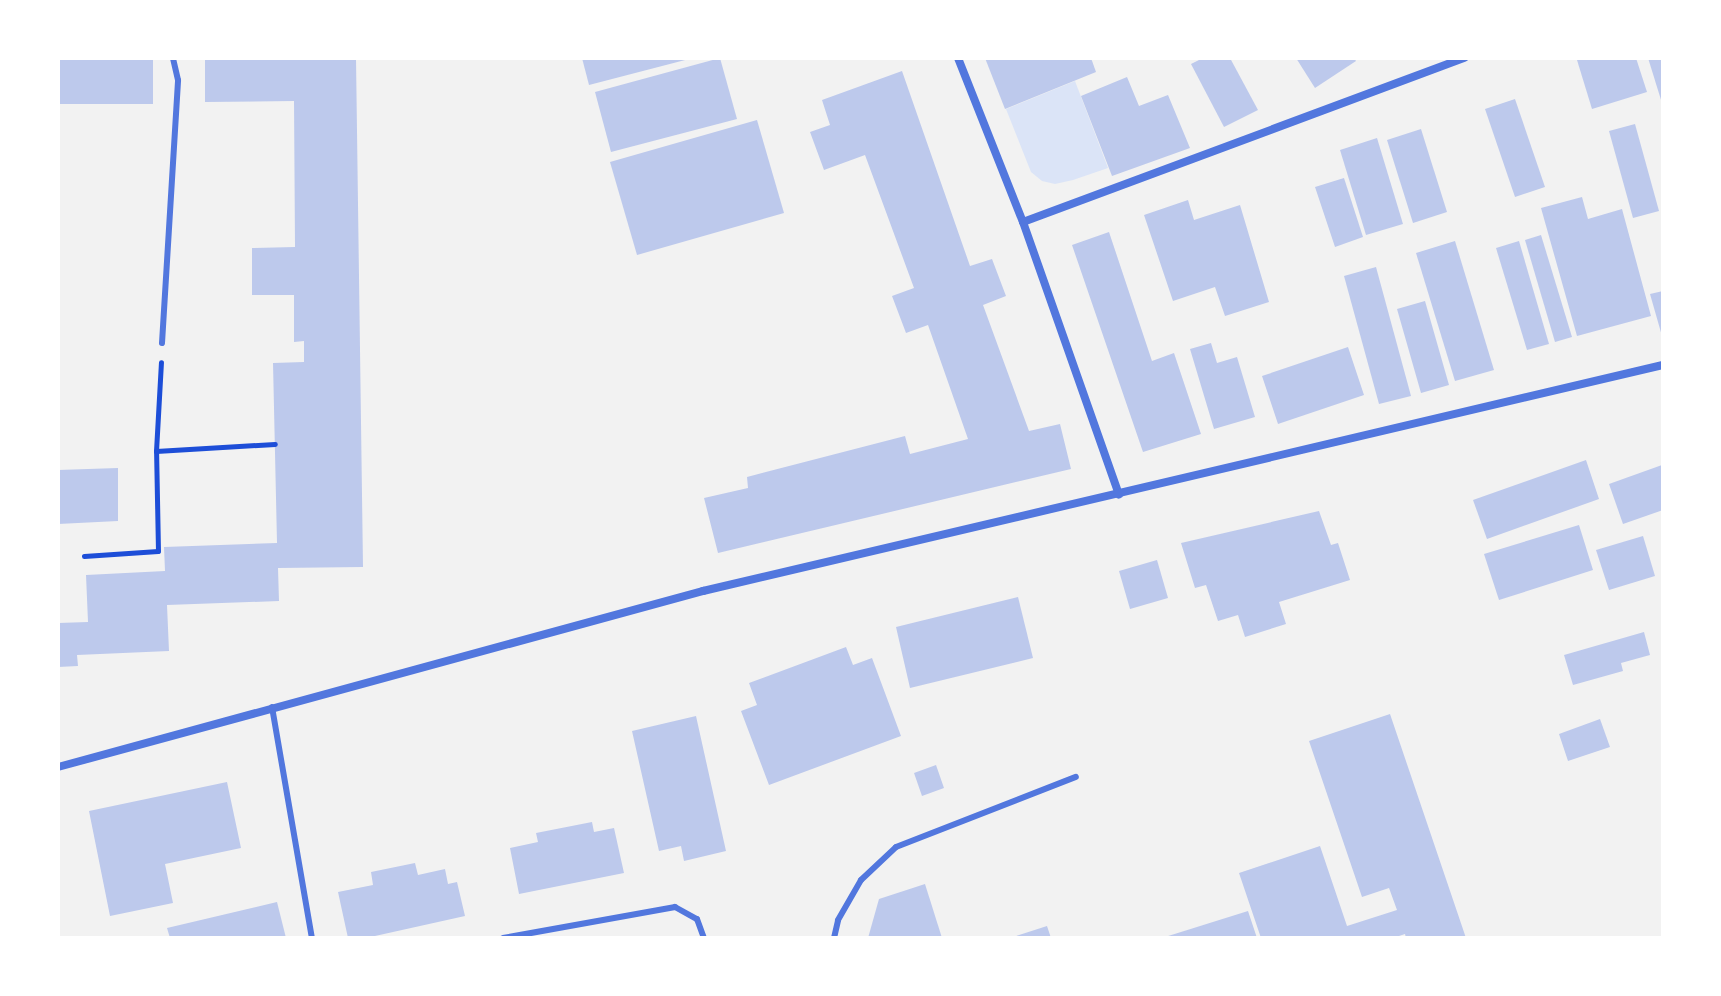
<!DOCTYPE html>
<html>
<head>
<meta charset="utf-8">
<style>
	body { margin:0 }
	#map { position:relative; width:1721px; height:996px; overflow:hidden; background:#f2f2f2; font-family:"Zilla Slab",serif }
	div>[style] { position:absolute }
	.green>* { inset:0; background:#dbe4f7 }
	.building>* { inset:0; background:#bdc9ec }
	.path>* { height:5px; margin:-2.5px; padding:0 2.5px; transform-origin:2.5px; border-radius:2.5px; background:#1d4ed8 }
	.service>* { height:6px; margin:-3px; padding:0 3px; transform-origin:3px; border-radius:3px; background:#5277de }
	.minor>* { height:8px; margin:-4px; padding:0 4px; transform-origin:4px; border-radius:4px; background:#5277de }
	span { translate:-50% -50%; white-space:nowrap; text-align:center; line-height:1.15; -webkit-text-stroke:6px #fff; paint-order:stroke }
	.frame { position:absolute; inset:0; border:60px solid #fff; pointer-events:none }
</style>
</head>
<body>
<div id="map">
	<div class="green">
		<div style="clip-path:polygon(1075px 81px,1108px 168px,1073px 180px,1055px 184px,1042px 181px,1031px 172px,1006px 109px)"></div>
	</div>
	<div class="building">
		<div style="clip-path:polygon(58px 58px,153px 58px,153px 104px,58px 104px)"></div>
		<div style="clip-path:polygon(205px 58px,356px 58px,363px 567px,278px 568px,279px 601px,167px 605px,169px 651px,77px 655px,78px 666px,58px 667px,58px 623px,88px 622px,86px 575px,165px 571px,164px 547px,277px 543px,273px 363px,304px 362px,304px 341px,294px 342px,294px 295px,252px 295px,252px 248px,295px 247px,294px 101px,205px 102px)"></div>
		<div style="clip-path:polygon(582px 58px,689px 58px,689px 59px,589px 85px)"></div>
		<div style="clip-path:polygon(720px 58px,737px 119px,611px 152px,595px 92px)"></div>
		<div style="clip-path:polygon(985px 58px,1091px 58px,1096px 72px,1005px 109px)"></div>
		<div style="clip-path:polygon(1203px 58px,1230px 58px,1258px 110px,1224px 127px,1191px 64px)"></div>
		<div style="clip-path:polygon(1296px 58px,1354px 58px,1356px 61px,1315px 88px)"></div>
		<div style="clip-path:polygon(1583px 58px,1636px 58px,1647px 92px,1592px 109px,1577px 60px)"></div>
		<div style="clip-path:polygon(1648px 58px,1663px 58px,1663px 103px,1662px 103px)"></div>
		<div style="clip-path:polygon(902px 71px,970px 266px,992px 259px,1006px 296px,983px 305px,1029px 431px,1060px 424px,1071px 469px,718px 553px,704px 498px,748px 488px,747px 477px,905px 436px,910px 454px,968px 439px,928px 325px,906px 333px,892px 296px,914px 288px,865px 155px,824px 170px,810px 132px,830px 125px,822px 100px)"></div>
		<div style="clip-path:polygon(1127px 77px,1139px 106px,1168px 95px,1190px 148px,1112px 176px,1081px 96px)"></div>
		<div style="clip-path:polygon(1515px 99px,1545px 187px,1515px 197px,1485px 109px)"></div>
		<div style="clip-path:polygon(757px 120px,784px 213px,637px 255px,610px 162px)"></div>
		<div style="clip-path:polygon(1635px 124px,1659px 211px,1633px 218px,1609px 131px)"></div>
		<div style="clip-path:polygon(1421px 129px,1447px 212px,1413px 223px,1387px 140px)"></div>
		<div style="clip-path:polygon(1377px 138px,1403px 224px,1366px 235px,1340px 150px)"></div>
		<div style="clip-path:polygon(1344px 178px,1363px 237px,1335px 247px,1315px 187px)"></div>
		<div style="clip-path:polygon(1582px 197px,1588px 219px,1622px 209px,1651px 316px,1577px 336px,1541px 208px)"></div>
		<div style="clip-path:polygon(1188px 200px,1194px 220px,1240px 205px,1269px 302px,1225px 316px,1215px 287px,1173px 301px,1144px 215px)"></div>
		<div style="clip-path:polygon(1109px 232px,1152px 361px,1174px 353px,1201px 434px,1143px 452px,1072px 245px)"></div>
		<div style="clip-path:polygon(1541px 235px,1572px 337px,1555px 342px,1525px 240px)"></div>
		<div style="clip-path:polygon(1455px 241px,1494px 370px,1455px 381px,1416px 253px)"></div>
		<div style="clip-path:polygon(1519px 241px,1549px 344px,1527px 350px,1496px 248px)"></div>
		<div style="clip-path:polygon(1376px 267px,1411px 396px,1379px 404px,1344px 276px)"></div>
		<div style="clip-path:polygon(1663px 291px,1663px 336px,1662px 336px,1650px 294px)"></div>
		<div style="clip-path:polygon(1425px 301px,1449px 385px,1421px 393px,1397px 309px)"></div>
		<div style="clip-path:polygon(1211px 343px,1217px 363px,1237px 357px,1255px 417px,1214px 429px,1190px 349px)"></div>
		<div style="clip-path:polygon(1348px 347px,1364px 395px,1278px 424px,1262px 376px)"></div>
		<div style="clip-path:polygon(1586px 460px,1599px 499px,1487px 539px,1473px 500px)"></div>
		<div style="clip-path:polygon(1662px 465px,1663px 510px,1623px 524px,1609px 484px)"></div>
		<div style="clip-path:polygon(118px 468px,118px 521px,58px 524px,58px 470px)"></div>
		<div style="clip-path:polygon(1319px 511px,1331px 545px,1338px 543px,1350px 580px,1279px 602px,1286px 624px,1245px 637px,1238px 615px,1218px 621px,1206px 585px,1195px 588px,1181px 543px)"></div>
		<div style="clip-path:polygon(1579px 525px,1593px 570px,1499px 600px,1484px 554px)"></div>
		<div style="clip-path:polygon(1643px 536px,1655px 576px,1609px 590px,1596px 550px)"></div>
		<div style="clip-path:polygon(1157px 560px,1168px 598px,1130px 609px,1119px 571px)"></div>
		<div style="clip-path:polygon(1018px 597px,1033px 658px,910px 688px,896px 627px)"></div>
		<div style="clip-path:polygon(1644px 632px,1650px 655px,1621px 663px,1623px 671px,1573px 685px,1564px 655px)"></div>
		<div style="clip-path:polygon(846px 647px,853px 665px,872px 658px,901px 736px,769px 785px,741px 711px,757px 705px,749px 683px)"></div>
		<div style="clip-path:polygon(1390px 714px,1466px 938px,1406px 938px,1405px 934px,1393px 938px,1261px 938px,1239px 873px,1320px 846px,1347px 926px,1397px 910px,1389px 888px,1362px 897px,1309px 741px)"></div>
		<div style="clip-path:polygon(696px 716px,726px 851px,684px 861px,681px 846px,659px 851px,632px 731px)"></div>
		<div style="clip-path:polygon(1600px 719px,1610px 747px,1568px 761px,1559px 734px)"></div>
		<div style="clip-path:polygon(936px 765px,944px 788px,922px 796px,914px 773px)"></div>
		<div style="clip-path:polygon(227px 782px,241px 848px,165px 864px,173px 903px,110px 916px,89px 811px)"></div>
		<div style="clip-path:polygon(592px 822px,594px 832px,614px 828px,624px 873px,519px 894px,510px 848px,538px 842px,536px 833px)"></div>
		<div style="clip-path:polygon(415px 863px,418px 875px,445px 869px,448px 884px,457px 882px,465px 916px,366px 938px,348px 938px,338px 892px,373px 885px,371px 872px)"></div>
		<div style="clip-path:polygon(925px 884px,942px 938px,868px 938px,879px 899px)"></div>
		<div style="clip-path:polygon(277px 902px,286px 938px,170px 938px,167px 928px)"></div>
		<div style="clip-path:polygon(1248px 911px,1257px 938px,1165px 938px,1165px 937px)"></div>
		<div style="clip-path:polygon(1047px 926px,1051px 938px,1013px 938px,1013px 937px)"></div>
	</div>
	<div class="path">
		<div style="left:156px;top:451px;width:119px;rotate:-3.4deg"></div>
		<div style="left:84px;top:556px;width:74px;rotate:-3.9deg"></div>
		<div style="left:158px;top:551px;width:100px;rotate:-91.1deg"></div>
		<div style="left:156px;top:451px;width:89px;rotate:-86.8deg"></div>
	</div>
	<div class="service">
		<div style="left:162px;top:343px;width:263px;rotate:-86.5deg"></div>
		<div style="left:178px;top:80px;width:23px;rotate:-103deg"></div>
		<div style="left:272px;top:707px;width:234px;rotate:80.2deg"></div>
		<div style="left:503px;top:938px;width:175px;rotate:-10.2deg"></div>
		<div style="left:675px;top:907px;width:25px;rotate:29deg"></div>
		<div style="left:697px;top:919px;width:20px;rotate:70deg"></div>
		<div style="left:834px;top:938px;width:18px;rotate:-77deg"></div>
		<div style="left:838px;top:920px;width:46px;rotate:-60.1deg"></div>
		<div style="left:861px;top:880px;width:48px;rotate:-43.3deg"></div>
		<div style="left:896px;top:847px;width:193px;rotate:-21.3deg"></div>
	</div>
	<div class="minor">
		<div style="left:958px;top:58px;width:176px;rotate:68.4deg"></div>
		<div style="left:1023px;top:222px;width:289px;rotate:70.6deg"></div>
		<div style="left:1023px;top:222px;width:471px;rotate:-20.4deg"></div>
		<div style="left:58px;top:767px;width:669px;rotate:-15.26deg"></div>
		<div style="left:703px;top:591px;width:986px;rotate:-13.25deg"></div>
	</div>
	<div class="frame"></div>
</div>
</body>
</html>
